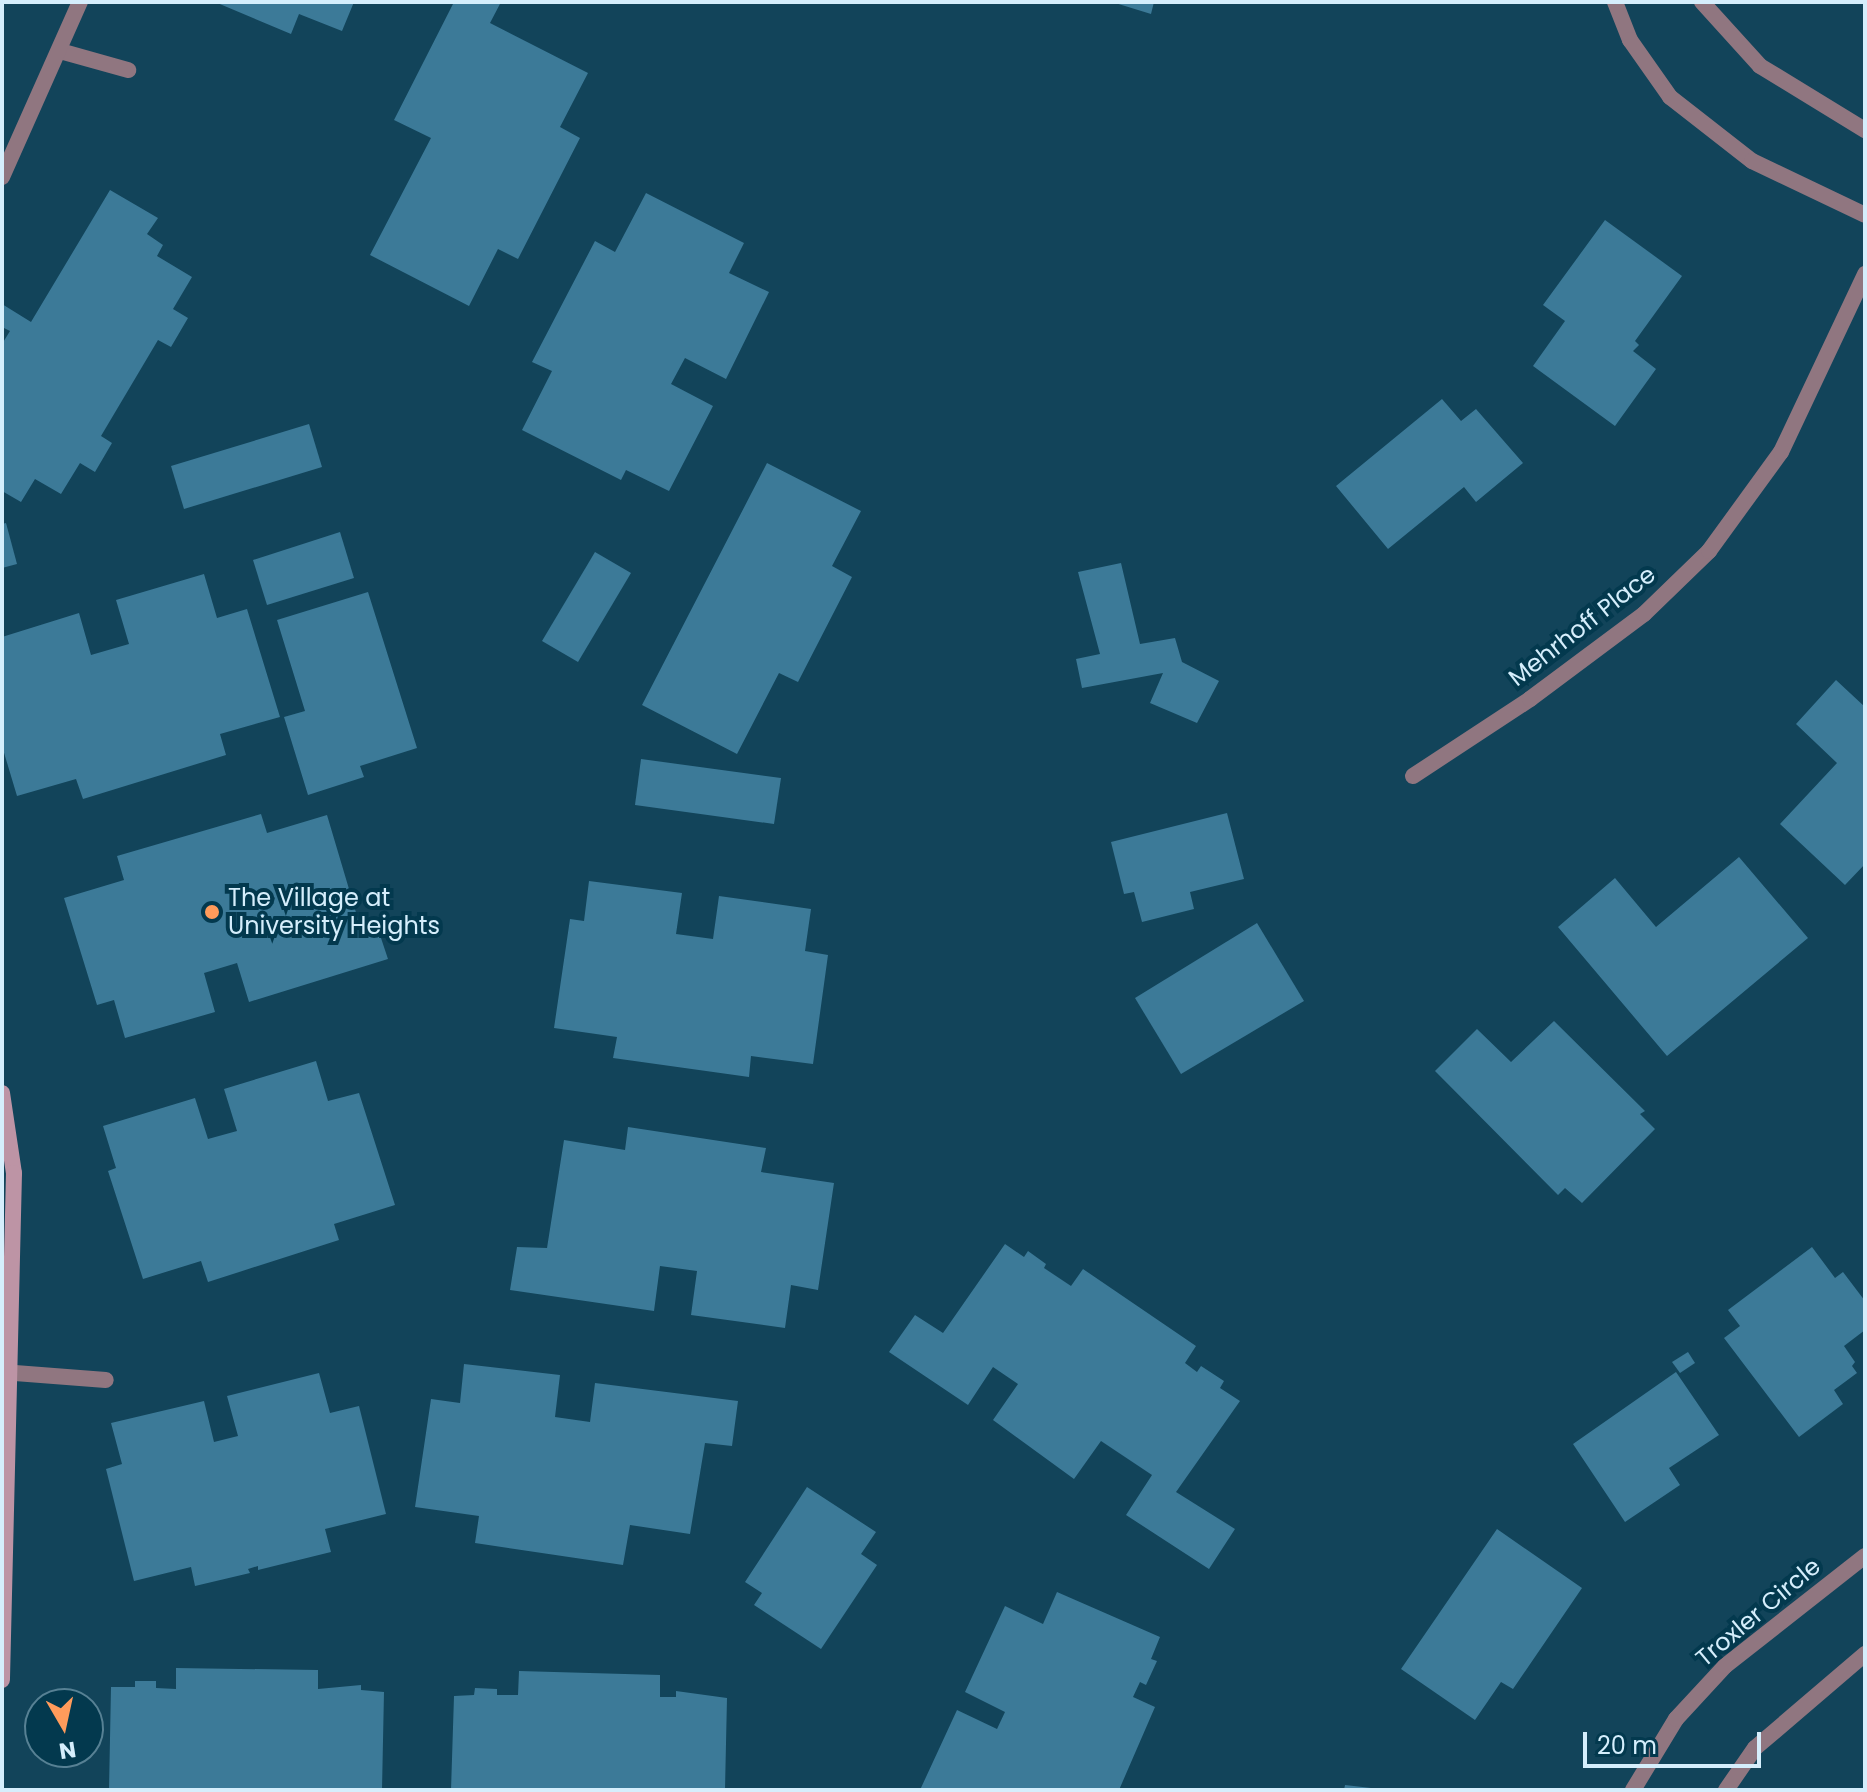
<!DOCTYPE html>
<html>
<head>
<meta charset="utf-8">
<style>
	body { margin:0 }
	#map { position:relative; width:1867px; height:1792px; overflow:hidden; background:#12445a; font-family:Poppins,sans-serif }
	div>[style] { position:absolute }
	.building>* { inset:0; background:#3c7a98 }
	.lane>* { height:16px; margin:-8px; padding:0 8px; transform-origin:8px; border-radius:8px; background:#907680 }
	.street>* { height:16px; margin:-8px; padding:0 8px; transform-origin:8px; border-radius:8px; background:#907680 }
	.secondary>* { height:16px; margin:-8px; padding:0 8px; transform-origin:8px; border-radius:8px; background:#bd94a5 }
	.dots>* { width:22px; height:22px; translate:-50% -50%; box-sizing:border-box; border:4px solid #03394e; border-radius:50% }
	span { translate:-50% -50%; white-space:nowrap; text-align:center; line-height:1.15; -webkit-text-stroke:8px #03394e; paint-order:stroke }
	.street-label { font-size:24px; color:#d5eefc }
	.poi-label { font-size:24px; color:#d5eefc }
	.left { translate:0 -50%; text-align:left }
	.frame { position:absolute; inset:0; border:4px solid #d5eefc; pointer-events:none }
	.north { position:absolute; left:24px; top:1688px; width:80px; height:80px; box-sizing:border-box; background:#03394e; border:2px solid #578194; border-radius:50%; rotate:171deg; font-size:22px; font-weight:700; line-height:32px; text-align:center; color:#d5eefc }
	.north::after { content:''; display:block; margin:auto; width:28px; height:36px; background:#ff9b5b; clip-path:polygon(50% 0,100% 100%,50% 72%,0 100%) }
	.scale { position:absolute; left:1583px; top:1732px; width:178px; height:36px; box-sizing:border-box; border:4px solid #d5eefc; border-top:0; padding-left:10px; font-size:24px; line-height:28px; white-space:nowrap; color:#d5eefc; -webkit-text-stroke:6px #03394e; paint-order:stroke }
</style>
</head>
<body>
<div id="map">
	<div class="building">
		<div style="clip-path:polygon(215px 2px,354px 2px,342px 31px,299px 14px,291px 34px)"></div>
		<div style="clip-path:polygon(454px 2px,501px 2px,490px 23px,588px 73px,560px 127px,580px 138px,518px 259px,498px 249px,469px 306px,370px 255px,431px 138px,394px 120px)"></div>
		<div style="clip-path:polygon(1112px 2px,1154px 2px,1151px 14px)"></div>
		<div style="clip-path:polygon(110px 190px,158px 218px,147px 234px,163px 245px,157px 256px,192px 277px,173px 309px,188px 318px,171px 347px,158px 340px,101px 436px,112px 443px,95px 472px,80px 463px,61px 494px,35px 479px,21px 502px,2px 491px,2px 344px,10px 331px,2px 327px,2px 304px,31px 322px)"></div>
		<div style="clip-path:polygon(646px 193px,744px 243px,729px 273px,769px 292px,726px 379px,685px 358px,671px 384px,713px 406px,669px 491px,626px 470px,621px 480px,522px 430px,552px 371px,532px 362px,595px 241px,615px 252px)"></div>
		<div style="clip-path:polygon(1605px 220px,1682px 276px,1635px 341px,1639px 345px,1633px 351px,1656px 369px,1615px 426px,1533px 366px,1565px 321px,1543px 305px)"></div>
		<div style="clip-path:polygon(1442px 399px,1461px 421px,1476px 409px,1523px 463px,1476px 502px,1464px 487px,1388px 549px,1336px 486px)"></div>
		<div style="clip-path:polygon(309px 424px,322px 467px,184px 509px,171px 466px)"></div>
		<div style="clip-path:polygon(767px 463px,861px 511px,832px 566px,852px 577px,798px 682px,779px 673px,737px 754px,642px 705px)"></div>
		<div style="clip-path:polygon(6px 523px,17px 564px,2px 568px,2px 524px)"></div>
		<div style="clip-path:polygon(340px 532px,354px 578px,267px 605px,253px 560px)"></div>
		<div style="clip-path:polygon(595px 552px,631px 573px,578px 662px,542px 641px)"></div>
		<div style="clip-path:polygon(1121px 563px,1140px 644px,1175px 638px,1182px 662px,1219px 681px,1197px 723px,1150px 703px,1163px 673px,1082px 688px,1076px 659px,1100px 654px,1078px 572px)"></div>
		<div style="clip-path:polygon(204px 574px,217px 618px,247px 609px,280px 717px,220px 734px,226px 755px,83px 799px,76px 779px,17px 796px,2px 746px,2px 637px,79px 613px,91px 655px,129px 644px,116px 600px)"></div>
		<div style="clip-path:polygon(368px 592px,417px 748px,360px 766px,364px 777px,308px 795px,284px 717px,305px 711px,277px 620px)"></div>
		<div style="clip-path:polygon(1836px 680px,1865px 707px,1865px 864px,1845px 885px,1780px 824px,1837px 763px,1796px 724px)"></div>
		<div style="clip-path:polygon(641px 759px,781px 778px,774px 824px,635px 805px)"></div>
		<div style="clip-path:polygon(1227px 813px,1244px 879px,1190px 892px,1194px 909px,1142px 922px,1134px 892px,1124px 894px,1111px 842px)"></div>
		<div style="clip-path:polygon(261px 814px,267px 833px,327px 815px,360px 926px,376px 923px,388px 959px,249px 1002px,237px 963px,204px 973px,215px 1012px,125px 1038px,114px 1000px,97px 1005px,64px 898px,124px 880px,117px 856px)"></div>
		<div style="clip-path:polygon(1739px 857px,1808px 938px,1667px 1056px,1558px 927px,1615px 878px,1656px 927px)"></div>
		<div style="clip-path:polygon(589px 881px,682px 893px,676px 934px,713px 939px,719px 896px,811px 909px,805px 951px,828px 955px,813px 1064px,751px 1056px,749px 1077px,613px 1058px,617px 1037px,554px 1028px,570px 919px,584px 921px)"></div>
		<div style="clip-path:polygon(1257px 923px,1304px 1001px,1181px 1074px,1135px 998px)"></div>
		<div style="clip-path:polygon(1554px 1021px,1645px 1111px,1640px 1114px,1655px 1129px,1582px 1203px,1565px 1188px,1558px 1195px,1435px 1071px,1477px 1029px,1511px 1062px)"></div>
		<div style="clip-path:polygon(316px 1061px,328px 1101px,359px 1093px,395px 1205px,334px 1224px,339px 1240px,208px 1282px,201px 1261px,143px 1279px,108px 1171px,116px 1168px,103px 1126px,195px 1098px,208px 1139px,237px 1131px,224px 1089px)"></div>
		<div style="clip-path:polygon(628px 1127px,766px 1148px,761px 1172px,834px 1183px,818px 1290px,791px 1285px,785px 1328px,691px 1315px,697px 1271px,660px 1266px,654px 1311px,510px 1290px,517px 1247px,547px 1248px,564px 1140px,625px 1150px)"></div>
		<div style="clip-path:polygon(1005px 1244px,1024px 1257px,1028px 1251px,1046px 1264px,1044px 1268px,1071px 1286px,1083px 1269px,1196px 1346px,1185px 1363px,1197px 1372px,1201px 1366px,1224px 1381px,1220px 1388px,1240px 1401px,1176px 1492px,1235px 1529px,1209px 1569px,1126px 1515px,1152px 1475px,1101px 1441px,1074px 1479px,993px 1420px,1018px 1384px,993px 1367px,968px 1405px,889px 1352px,915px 1315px,943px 1333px)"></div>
		<div style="clip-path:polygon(1812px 1247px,1835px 1278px,1843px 1272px,1865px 1301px,1865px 1330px,1844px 1346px,1855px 1362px,1852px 1366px,1857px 1373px,1834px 1390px,1843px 1404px,1799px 1437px,1724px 1338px,1740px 1326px,1728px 1310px)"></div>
		<div style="clip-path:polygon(1688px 1352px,1695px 1363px,1680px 1373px,1672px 1362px)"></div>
		<div style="clip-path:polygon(464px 1364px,560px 1375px,555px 1417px,590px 1422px,595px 1383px,738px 1401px,732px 1446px,705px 1443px,690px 1534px,630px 1525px,623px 1565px,475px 1543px,479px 1516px,415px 1507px,431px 1399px,460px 1403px)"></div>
		<div style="clip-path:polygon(1676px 1372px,1719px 1435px,1669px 1468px,1680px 1485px,1625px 1522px,1573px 1444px)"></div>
		<div style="clip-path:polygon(319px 1373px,330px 1413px,359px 1406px,386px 1514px,325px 1529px,331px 1552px,258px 1570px,258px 1566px,248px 1569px,250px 1573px,195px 1586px,191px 1567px,134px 1581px,106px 1469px,122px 1464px,111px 1423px,204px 1401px,214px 1442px,238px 1436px,227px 1396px)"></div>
		<div style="clip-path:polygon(807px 1487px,876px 1532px,861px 1554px,877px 1565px,821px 1649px,754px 1605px,762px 1593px,745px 1582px)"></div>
		<div style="clip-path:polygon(1497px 1529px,1582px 1588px,1513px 1689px,1501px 1682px,1475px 1720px,1401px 1669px)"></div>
		<div style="clip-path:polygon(1057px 1592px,1160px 1637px,1151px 1659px,1157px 1661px,1146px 1685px,1140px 1682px,1133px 1697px,1155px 1707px,1119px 1790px,920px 1790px,957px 1710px,997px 1729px,1005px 1712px,965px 1692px,1005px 1606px,1043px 1624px)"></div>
		<div style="clip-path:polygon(176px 1668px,318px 1670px,318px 1689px,361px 1685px,361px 1690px,384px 1692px,382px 1790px,109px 1790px,111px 1687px,135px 1687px,135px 1681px,156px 1681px,156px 1688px,176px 1689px)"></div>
		<div style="clip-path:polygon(519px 1671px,660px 1675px,660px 1697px,676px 1697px,676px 1691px,727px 1698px,725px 1790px,451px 1790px,454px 1696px,474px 1695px,475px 1688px,497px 1689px,497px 1695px,518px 1695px)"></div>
		<div style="clip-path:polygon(1345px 1785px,1371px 1788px,1371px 1790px,1344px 1790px)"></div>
	</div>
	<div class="lane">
		<div style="left:60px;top:51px;width:71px;rotate:15.6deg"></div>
		<div style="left:2px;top:1372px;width:104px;rotate:4.4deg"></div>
	</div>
	<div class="street">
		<div style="left:1615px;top:2px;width:41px;rotate:68.5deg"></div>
		<div style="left:1630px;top:40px;width:70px;rotate:54.9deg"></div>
		<div style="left:1670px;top:97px;width:104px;rotate:38deg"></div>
		<div style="left:1752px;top:161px;width:125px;rotate:25.5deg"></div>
		<div style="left:1702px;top:2px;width:86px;rotate:47.8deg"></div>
		<div style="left:1760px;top:66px;width:123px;rotate:31.4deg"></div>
		<div style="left:2px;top:177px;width:192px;rotate:-66deg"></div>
		<div style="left:1413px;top:776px;width:140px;rotate:-33.3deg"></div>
		<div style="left:1530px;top:699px;width:142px;rotate:-36.7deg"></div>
		<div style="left:1644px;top:614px;width:91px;rotate:-44.1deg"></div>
		<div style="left:1709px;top:551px;width:122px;rotate:-54deg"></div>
		<div style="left:1781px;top:452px;width:197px;rotate:-64.7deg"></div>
		<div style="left:1633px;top:1790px;width:83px;rotate:-58.8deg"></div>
		<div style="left:1676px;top:1719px;width:72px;rotate:-47.2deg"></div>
		<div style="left:1725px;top:1666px;width:178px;rotate:-38.2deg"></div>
		<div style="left:1726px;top:1790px;width:51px;rotate:-55.4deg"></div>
		<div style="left:1755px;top:1748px;width:145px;rotate:-40.5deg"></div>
	</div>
	<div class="secondary">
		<div style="left:2px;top:1093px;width:81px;rotate:81.5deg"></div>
		<div style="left:14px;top:1173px;width:507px;rotate:91.36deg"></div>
	</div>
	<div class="dots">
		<div style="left:212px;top:912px;background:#ff9b5b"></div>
	</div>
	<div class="street-label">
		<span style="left:1582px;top:626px;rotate:-38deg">Mehrhoff Place</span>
		<span style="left:1758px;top:1612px;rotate:-40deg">Troxler Circle</span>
	</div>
	<div class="poi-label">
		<span class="left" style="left:228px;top:912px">The Village at<br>University Heights</span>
	</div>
	<div class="frame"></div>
	<div class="north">N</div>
	<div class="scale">20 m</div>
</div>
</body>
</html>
